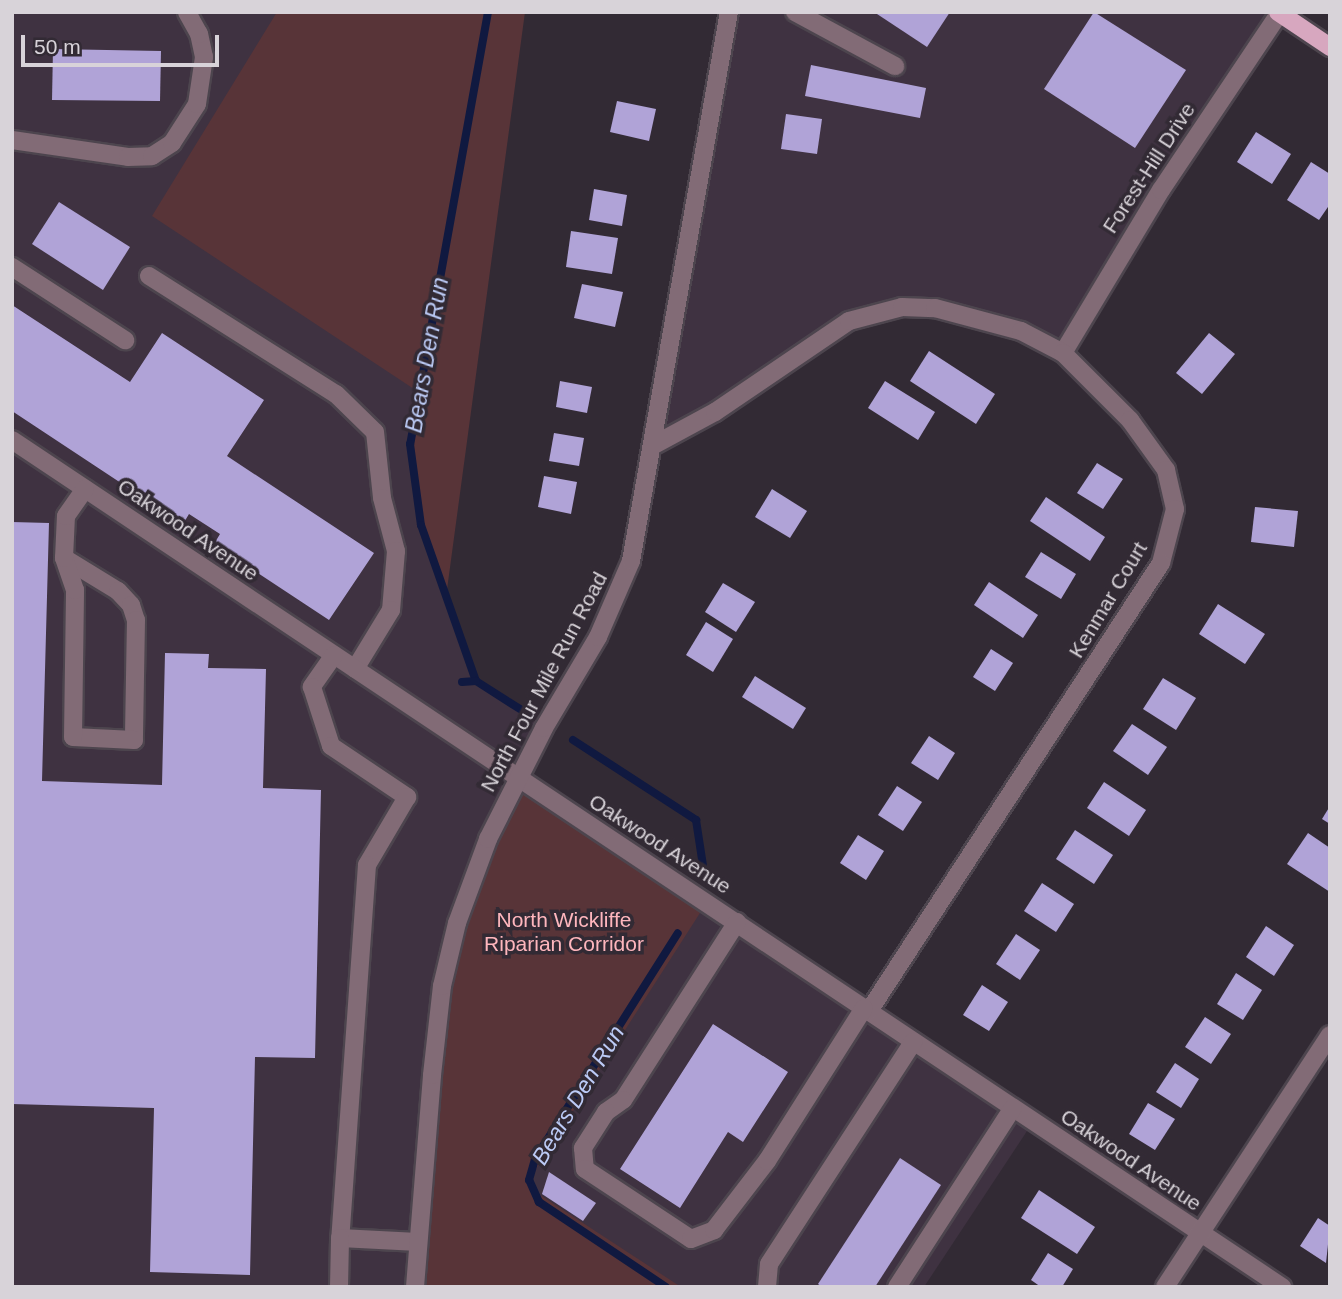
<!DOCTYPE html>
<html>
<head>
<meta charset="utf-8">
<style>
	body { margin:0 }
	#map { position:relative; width:1342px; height:1299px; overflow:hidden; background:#322a34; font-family:Arial,sans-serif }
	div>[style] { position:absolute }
	.built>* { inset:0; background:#3f3241 }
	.green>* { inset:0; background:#583438 }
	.stream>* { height:8px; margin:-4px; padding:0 4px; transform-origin:4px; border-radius:4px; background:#101940 }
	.building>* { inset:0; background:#b0a3d7 }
	.roads { filter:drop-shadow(2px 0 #4d454e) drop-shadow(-2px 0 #4d454e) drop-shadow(0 2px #4d454e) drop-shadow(0 -2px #4d454e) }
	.minor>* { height:18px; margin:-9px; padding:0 9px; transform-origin:9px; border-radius:9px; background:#826b76 }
	.major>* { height:18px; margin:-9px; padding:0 9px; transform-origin:9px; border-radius:9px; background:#d7a7bf }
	span { translate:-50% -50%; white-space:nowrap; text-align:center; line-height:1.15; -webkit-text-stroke:7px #322a34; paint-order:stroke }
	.street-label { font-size:21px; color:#d8d3d9 }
	.park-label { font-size:21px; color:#feb6bd }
	.water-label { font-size:23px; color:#bccbf6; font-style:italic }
	.frame { position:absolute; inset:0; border:14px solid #d8d3d9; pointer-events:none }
	.scale { position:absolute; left:21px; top:35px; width:198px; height:32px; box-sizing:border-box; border:4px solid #d8d3d9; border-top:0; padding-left:9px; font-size:21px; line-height:24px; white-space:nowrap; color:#d8d3d9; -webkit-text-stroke:5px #322a34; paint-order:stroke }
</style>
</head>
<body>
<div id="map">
	<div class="built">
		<div style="clip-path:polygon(12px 12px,488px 12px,421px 525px,476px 681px,544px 728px,488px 839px,415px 1287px,12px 1287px)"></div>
		<div style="clip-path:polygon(729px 12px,1278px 12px,1063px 353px,991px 321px,878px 311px,652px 446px)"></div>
		<div style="clip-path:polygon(700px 897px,1033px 1122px,924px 1287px,666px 1287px,539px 1202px,529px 1180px,535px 1159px)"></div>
	</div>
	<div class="green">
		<div style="clip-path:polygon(277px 12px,525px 12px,446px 597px,421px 525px,410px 444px,417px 391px,152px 216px)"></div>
		<div style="clip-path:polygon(518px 778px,707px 902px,529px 1180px,534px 1191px,681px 1287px,415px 1287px,442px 986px)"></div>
	</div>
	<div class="stream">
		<div style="left:488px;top:12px;width:439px;rotate:100.2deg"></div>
		<div style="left:410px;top:444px;width:82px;rotate:82.3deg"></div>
		<div style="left:421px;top:525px;width:165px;rotate:70.6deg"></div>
		<div style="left:476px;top:681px;width:52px;rotate:32.5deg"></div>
		<div style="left:462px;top:682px;width:14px;rotate:-4deg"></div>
		<div style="left:573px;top:740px;width:147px;rotate:33deg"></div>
		<div style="left:696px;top:820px;width:47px;rotate:81.3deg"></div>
		<div style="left:666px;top:1287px;width:153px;rotate:-146.2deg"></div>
		<div style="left:539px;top:1202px;width:24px;rotate:-114deg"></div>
		<div style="left:529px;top:1180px;width:22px;rotate:-74deg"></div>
		<div style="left:535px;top:1159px;width:267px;rotate:-57.7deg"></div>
	</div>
	<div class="building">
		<div style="clip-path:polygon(874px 12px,950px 12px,927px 47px)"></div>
		<div style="clip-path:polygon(1094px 12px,1186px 70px,1135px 148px,1044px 89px)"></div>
		<div style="clip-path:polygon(53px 49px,161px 51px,160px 101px,52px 100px)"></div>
		<div style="clip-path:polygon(811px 65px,926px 88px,920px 118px,805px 96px)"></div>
		<div style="clip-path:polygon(617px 101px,656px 109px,649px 141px,610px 132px)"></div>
		<div style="clip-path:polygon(786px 114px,822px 119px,817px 154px,781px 149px)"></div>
		<div style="clip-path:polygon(1256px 132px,1291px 154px,1272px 184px,1237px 162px)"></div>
		<div style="clip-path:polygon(1311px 162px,1330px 174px,1330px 204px,1319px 220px,1287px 200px)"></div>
		<div style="clip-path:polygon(594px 189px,627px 195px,622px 226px,589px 220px)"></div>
		<div style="clip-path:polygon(59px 202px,130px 247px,103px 290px,32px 244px)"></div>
		<div style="clip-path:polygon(571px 231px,618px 238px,612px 274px,566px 267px)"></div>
		<div style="clip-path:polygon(582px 284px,623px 292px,615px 327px,574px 318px)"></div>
		<div style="clip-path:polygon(12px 305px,130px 382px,162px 333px,264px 400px,227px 456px,374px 553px,329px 620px,214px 544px,220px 534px,189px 514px,183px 524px,12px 411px)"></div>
		<div style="clip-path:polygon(1209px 333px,1235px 354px,1202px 394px,1176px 373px)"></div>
		<div style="clip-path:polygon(929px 351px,995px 394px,976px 424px,910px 381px)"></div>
		<div style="clip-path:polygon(560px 381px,592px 387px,587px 413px,556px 407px)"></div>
		<div style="clip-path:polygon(885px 381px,935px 412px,918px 440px,868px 408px)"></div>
		<div style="clip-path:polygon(554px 433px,584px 438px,579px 466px,549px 461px)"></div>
		<div style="clip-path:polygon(1097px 463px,1123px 479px,1103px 509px,1077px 493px)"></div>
		<div style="clip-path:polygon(544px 476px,577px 482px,571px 514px,538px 507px)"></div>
		<div style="clip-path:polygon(772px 489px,807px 511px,790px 538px,755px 517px)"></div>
		<div style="clip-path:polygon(1046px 497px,1105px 537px,1090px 561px,1030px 521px)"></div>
		<div style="clip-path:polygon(1255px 507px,1298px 511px,1294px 547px,1251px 542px)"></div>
		<div style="clip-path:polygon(12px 522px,49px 523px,42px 781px,162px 785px,165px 653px,209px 654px,208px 668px,266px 669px,263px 788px,321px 790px,315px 1058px,255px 1057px,250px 1275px,150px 1272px,154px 1108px,12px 1104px)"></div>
		<div style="clip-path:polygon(1041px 552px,1076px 574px,1061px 599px,1025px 577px)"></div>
		<div style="clip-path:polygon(989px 582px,1038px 615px,1023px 638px,974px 605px)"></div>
		<div style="clip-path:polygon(723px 583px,755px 602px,736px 632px,705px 612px)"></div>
		<div style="clip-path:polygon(1218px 604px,1265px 634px,1245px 664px,1199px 634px)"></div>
		<div style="clip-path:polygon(706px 622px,733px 639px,713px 672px,686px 655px)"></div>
		<div style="clip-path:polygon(991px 649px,1013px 663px,995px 691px,973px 677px)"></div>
		<div style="clip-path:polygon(755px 676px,806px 708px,793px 729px,742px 697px)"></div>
		<div style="clip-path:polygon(1163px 678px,1196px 698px,1176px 730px,1143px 709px)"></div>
		<div style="clip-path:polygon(1132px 724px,1167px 747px,1148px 775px,1113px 751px)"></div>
		<div style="clip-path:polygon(929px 736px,955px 753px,938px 780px,911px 763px)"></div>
		<div style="clip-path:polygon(1104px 782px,1146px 810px,1129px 836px,1087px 808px)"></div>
		<div style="clip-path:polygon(897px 786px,922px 802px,903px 831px,878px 815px)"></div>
		<div style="clip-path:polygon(1330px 806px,1330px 824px,1322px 819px)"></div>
		<div style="clip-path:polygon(1075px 830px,1113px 855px,1094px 884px,1056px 859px)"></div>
		<div style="clip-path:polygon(1308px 833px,1330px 848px,1330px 892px,1287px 864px)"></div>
		<div style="clip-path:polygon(858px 835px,884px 851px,866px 880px,840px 863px)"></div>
		<div style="clip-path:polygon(1042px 883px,1074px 904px,1056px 932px,1024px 911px)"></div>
		<div style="clip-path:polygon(1266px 926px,1294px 945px,1274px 976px,1246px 957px)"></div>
		<div style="clip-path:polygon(1016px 934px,1040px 950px,1020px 980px,996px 964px)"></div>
		<div style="clip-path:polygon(1236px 973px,1262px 990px,1243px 1020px,1217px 1004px)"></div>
		<div style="clip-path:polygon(982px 985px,1008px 1002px,989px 1031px,963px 1015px)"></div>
		<div style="clip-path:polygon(1205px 1017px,1231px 1034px,1211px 1064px,1185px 1047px)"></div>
		<div style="clip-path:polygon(713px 1024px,788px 1072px,743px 1142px,728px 1132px,680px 1208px,620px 1169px)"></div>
		<div style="clip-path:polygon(1175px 1063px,1199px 1079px,1181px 1108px,1156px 1092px)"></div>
		<div style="clip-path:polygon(1148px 1103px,1175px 1119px,1155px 1150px,1129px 1134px)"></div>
		<div style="clip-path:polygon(900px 1158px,941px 1185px,875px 1287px,822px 1287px,818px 1284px)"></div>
		<div style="clip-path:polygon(549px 1172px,596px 1203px,583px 1221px,542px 1194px)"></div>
		<div style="clip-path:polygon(1039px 1190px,1095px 1227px,1077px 1254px,1021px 1218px)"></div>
		<div style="clip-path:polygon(1318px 1218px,1330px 1226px,1326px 1263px,1300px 1246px)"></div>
		<div style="clip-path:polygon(1048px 1253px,1073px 1269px,1062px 1287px,1041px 1287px,1031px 1280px)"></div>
	</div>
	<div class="roads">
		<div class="minor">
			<div style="left:795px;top:12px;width:114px;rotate:28.4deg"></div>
			<div style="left:12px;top:140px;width:117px;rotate:8.3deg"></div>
			<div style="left:128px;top:157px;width:24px;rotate:-2deg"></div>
			<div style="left:152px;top:156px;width:24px;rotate:-33deg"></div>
			<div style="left:172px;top:143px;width:46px;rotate:-57.3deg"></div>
			<div style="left:197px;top:104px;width:48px;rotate:-81.5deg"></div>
			<div style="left:204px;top:57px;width:24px;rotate:-102deg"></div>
			<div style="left:199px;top:34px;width:25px;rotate:-119deg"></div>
			<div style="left:12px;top:267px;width:135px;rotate:32.9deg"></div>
			<div style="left:149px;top:276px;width:221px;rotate:32.3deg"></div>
			<div style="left:336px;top:394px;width:54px;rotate:44.3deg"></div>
			<div style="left:375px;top:432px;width:66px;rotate:83.9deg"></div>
			<div style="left:382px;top:498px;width:55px;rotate:75.2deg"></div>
			<div style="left:396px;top:551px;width:59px;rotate:94.8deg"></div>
			<div style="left:391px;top:610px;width:69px;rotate:121.4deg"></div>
			<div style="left:1063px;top:353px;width:190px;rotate:-59deg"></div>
			<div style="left:1161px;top:190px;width:214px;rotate:-56.2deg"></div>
			<div style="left:12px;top:440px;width:1527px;rotate:33.7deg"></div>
			<div style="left:652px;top:446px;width:72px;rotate:-28.4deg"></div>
			<div style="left:715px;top:412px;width:162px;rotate:-34.2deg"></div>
			<div style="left:849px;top:321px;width:55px;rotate:-14.8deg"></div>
			<div style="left:902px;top:307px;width:33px;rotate:2deg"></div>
			<div style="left:935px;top:308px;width:89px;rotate:15deg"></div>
			<div style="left:1021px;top:331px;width:47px;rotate:27.6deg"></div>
			<div style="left:1063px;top:353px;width:95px;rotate:45deg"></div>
			<div style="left:1130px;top:420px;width:62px;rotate:54.2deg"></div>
			<div style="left:1166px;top:470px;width:40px;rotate:77deg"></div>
			<div style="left:1175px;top:509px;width:56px;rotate:104.5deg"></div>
			<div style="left:1161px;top:563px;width:535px;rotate:123.1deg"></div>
			<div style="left:64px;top:558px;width:63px;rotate:31.4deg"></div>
			<div style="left:118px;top:591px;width:19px;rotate:47deg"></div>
			<div style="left:131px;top:605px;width:16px;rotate:72deg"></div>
			<div style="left:136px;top:620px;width:120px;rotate:91deg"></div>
			<div style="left:134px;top:740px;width:61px;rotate:-177.2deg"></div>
			<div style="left:73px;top:737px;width:147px;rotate:-89.2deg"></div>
			<div style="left:75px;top:590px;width:34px;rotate:-109deg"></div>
			<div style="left:64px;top:558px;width:42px;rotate:-87.3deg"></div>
			<div style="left:66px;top:516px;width:33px;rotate:-55deg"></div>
			<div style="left:334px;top:655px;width:39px;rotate:125deg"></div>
			<div style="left:312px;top:687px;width:62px;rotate:72.1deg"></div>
			<div style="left:331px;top:746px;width:92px;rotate:33.9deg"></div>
			<div style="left:407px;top:797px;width:79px;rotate:120.5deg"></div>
			<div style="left:367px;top:865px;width:374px;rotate:94.1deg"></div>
			<div style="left:340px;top:1238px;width:78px;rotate:2.9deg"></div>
			<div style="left:737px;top:922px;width:211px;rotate:122.6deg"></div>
			<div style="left:623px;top:1100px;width:21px;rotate:145deg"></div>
			<div style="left:606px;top:1112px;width:43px;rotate:122.6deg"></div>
			<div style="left:583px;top:1148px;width:21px;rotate:85deg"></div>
			<div style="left:585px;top:1169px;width:127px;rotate:33.4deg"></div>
			<div style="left:691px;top:1239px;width:25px;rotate:-21deg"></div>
			<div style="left:714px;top:1230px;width:87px;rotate:-52.5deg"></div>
			<div style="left:767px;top:1161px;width:181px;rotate:-57.6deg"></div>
			<div style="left:339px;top:1287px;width:49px;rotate:-88.8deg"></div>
			<div style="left:415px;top:1287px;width:213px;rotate:-85.4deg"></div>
			<div style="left:432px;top:1075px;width:90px;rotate:-83.6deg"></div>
			<div style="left:442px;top:986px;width:65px;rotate:-76.6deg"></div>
			<div style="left:457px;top:923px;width:90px;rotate:-69.7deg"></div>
			<div style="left:488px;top:839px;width:124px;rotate:-63.2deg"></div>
			<div style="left:544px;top:728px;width:106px;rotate:-59.3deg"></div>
			<div style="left:598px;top:637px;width:83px;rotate:-66.5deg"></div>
			<div style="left:631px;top:561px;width:558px;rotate:-79.88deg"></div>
			<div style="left:767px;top:1287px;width:23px;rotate:-85deg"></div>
			<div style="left:769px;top:1264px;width:265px;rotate:-57deg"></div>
			<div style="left:897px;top:1287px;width:213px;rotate:-57.1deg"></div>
			<div style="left:1165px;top:1287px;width:301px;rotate:-56.8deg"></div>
		</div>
		<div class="major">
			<div style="left:1278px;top:12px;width:63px;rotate:33.9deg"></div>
		</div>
	</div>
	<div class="street-label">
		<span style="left:1149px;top:168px;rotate:-57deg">Forest-Hill Drive</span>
		<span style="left:188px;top:530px;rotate:34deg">Oakwood Avenue</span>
		<span style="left:1108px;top:600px;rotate:-59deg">Kenmar Court</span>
		<span style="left:544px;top:682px;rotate:-62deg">North Four Mile Run Road</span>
		<span style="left:660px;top:844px;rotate:33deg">Oakwood Avenue</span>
		<span style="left:1131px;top:1160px;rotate:34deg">Oakwood Avenue</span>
	</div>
	<div class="park-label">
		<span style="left:564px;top:932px">North Wickliffe<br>Riparian Corridor</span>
	</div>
	<div class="water-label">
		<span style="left:427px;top:355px;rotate:-80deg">Bears Den Run</span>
		<span style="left:578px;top:1095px;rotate:-59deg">Bears Den Run</span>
	</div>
	<div class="frame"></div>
	<div class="scale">50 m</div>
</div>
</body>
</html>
